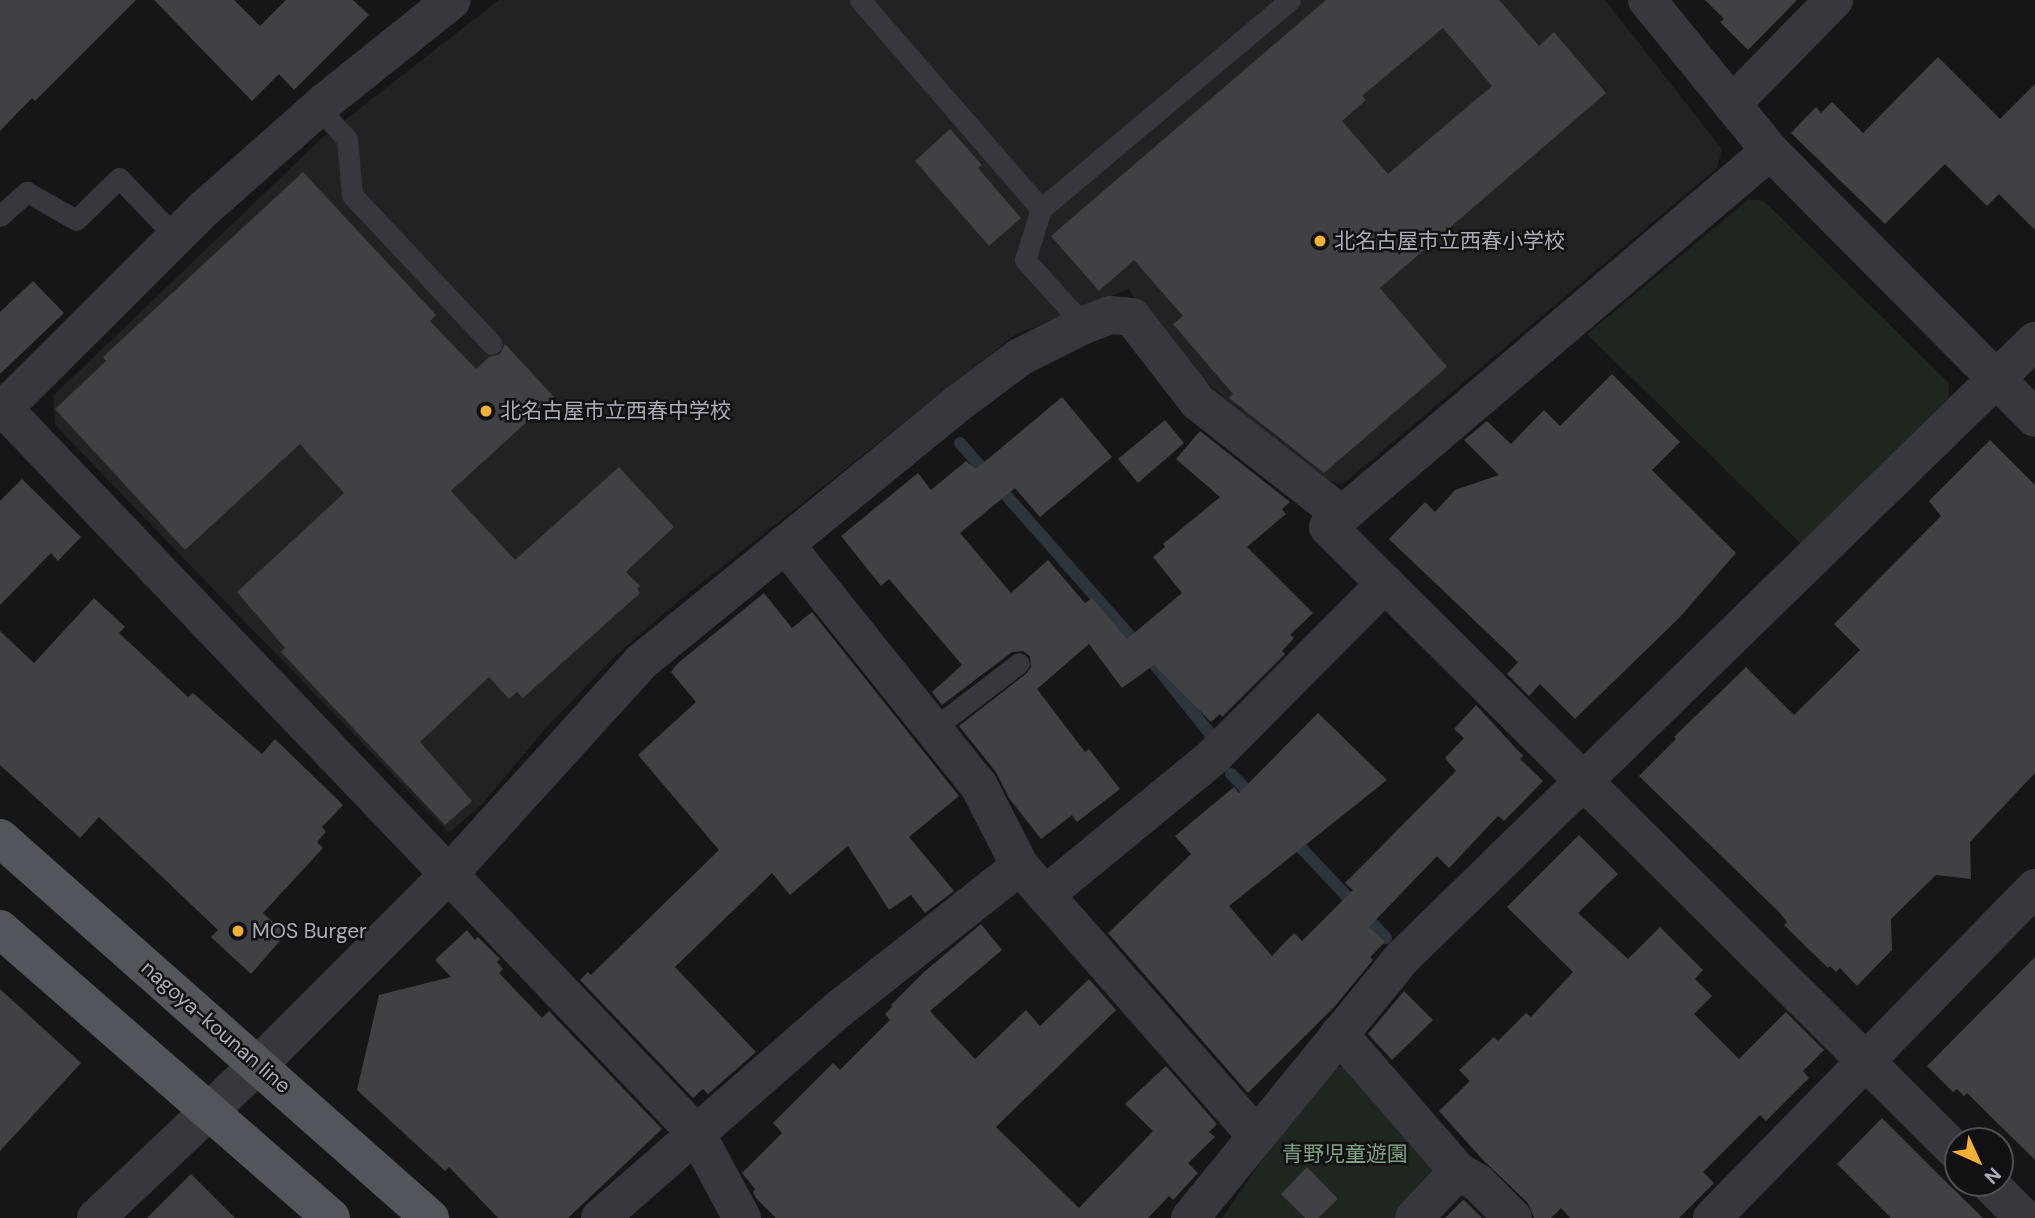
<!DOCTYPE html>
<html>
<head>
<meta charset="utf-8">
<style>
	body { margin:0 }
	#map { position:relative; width:2035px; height:1218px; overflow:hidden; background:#161618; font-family:"DM Sans","Noto Sans JP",sans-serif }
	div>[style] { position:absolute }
	.built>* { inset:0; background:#222225 }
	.green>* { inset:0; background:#1e261f }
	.stream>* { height:12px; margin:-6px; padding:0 6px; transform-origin:6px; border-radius:6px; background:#2c353c }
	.building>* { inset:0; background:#404145 }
	.service>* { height:21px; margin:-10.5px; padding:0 10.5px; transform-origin:10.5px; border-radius:10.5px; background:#37383d }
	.minor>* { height:38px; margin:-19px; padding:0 19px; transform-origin:19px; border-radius:19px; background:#37383d }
	.tertiary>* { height:38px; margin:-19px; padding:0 19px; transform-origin:19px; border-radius:19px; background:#37383d }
	.primary>* { height:38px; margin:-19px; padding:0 19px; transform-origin:19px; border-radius:19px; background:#53555c }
	.dots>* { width:19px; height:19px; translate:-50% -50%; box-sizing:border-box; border:4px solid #111113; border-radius:50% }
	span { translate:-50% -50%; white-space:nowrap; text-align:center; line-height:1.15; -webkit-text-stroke:5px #111113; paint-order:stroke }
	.poi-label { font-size:21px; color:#a8adb8 }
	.left { translate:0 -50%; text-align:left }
	.street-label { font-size:21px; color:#a8adb8 }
	.park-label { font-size:21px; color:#7fa381 }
	.north { position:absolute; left:1944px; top:1127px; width:70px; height:70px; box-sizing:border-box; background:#111113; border:2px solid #4d4f55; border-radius:50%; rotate:135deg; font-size:19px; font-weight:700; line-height:28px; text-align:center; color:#a8adb8 }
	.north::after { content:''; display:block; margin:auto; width:24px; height:32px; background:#f2b134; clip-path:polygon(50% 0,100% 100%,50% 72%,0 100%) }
</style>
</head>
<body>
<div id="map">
	<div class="built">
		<div style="clip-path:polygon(499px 0,1605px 0,1722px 149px,1717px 168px,1343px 484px,1322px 479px,1212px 387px,1168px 342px,1128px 289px,1015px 335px,681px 599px,616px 655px,545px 729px,483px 803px,449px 833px,55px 425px,53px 396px,322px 138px)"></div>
	</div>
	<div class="green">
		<div style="clip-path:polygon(1749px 199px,1764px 201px,1949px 383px,1949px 398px,1801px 544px,1587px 334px)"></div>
		<div style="clip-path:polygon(1351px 1066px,1435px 1163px,1436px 1180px,1400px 1218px,1222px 1218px,1285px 1127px,1333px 1067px)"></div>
	</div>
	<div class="stream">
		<div style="left:960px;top:443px;width:272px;rotate:48.6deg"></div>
		<div style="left:1152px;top:661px;width:95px;rotate:51.4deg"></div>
		<div style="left:1231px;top:774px;width:36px;rotate:46deg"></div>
		<div style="left:1290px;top:836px;width:140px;rotate:46.7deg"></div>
	</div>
	<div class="building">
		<div style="clip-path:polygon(0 0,136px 0,35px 101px,32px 98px,0 131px)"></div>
		<div style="clip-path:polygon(154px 0,234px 0,260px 26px,286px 0,353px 0,369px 15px,294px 90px,279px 74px,252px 101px)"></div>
		<div style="clip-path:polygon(evenodd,1326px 0,1499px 0,1539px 46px,1554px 32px,1606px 93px,1380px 288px,1447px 367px,1324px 473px,1229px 398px,1233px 394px,1173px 324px,1183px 316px,1134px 260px,1099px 291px,1051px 236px,1326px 0,1443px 28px,1492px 86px,1388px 174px,1342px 121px,1366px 100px,1362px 96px,1443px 28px)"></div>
		<div style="clip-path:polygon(1705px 0,1797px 0,1748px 50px,1720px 22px,1724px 19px)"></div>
		<div style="clip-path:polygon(1938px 57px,2000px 119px,2035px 84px,2035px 230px,1999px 194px,1987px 206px,1945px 164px,1885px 224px,1791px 133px,1816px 107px,1821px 113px,1832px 102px,1863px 133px)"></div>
		<div style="clip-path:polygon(950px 129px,982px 165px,978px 168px,1021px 218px,989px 246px,915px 161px)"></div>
		<div style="clip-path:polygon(303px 172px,436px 315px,430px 321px,476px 369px,489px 357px,500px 354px,505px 344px,554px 397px,451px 491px,515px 560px,619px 467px,674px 527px,626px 572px,640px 586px,637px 589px,640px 593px,523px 698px,517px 692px,509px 699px,489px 677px,420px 742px,472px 801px,445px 825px,281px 652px,285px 648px,237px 592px,344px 493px,300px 444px,185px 550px,55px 409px,106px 361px,103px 357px)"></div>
		<div style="clip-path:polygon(33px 281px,64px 313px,0 374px,0 312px)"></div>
		<div style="clip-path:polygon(1612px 374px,1680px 442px,1652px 470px,1736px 553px,1680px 617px,1575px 719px,1540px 684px,1529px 696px,1507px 674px,1518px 662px,1389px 539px,1425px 502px,1435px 512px,1455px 490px,1499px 475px,1464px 440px,1487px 421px,1511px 444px,1544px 410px,1560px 426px)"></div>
		<div style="clip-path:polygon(1062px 397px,1112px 457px,1040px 517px,1015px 488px,960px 533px,1011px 593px,1048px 560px,1085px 603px,1092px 598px,1127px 639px,1182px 593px,1153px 557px,1165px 547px,1163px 544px,1220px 497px,1176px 459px,1200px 431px,1290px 502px,1282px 509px,1286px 514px,1247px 547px,1313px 613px,1290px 635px,1294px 638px,1282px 651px,1285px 654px,1222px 717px,1220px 714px,1211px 722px,1154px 665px,1122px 688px,1089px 644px,1037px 689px,1085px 752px,1089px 749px,1120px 789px,1077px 822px,1072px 815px,1041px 839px,1009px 798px,996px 772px,959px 726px,1027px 673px,1031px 667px,1030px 656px,1023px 651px,1012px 652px,942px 705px,932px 692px,962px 665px,889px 579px,881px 586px,841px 536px,918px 473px,931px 490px,966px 461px,976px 469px)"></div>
		<div style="clip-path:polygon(1165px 420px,1184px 443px,1138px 483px,1118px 459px)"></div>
		<div style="clip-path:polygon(1990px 440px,2035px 485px,2035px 773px,1970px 842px,1971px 879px,1936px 875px,1891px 919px,1892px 950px,1857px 986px,1840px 968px,1836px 972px,1830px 966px,1828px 968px,1784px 925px,1787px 922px,1780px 913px,1639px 776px,1676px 739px,1674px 737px,1746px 667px,1794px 715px,1860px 650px,1834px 624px,1941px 516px,1929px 501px)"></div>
		<div style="clip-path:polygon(22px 479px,81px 537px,58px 561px,51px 553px,0 605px,0 501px)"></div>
		<div style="clip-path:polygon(764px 593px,792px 628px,812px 612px,959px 796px,909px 837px,954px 891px,925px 913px,911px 895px,889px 910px,848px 846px,790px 895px,772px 873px,675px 967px,756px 1052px,708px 1094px,703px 1089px,693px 1098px,580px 980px,588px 972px,591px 975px,719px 850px,638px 755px,696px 702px,671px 672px,677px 664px)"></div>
		<div style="clip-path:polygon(94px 598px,125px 627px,119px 633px,188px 697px,193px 693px,262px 754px,275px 739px,343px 805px,322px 827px,326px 832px,317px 842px,323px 848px,263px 913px,286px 934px,251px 974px,211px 937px,218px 930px,99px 817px,80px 838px,0 765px,0 631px,34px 663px)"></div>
		<div style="clip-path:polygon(1476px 705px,1523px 756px,1520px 759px,1543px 781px,1504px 821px,1498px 816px,1449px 868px,1437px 856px,1369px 927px,1385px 942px,1370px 957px,1373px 960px,1335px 1006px,1248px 1093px,1108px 933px,1191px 854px,1175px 836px,1234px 787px,1239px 793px,1318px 713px,1387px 780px,1229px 906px,1272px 956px,1294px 933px,1302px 941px,1353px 890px,1345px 883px,1456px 771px,1445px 758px,1464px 738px,1454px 729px)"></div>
		<div style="clip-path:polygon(1579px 835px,1618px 874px,1578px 913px,1628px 959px,1660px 927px,1703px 970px,1695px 979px,1712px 996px,1694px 1014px,1739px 1059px,1786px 1012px,1824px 1050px,1803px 1071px,1809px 1078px,1766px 1121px,1760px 1115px,1703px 1172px,1714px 1183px,1679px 1218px,1570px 1218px,1561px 1208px,1551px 1218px,1534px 1218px,1528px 1203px,1484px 1161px,1439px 1111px,1470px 1081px,1459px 1070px,1494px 1037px,1498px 1041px,1526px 1013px,1531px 1017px,1573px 972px,1507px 907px)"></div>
		<div style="clip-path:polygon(981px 924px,1002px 950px,930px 1011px,975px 1059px,1026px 1010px,1040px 1026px,1089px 979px,1116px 1010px,996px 1127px,1079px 1208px,1153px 1131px,1125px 1104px,1166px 1066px,1217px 1124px,1209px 1132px,1215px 1137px,1188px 1163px,1198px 1173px,1173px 1200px,1169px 1196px,1148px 1218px,776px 1218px,756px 1198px,753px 1192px,755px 1189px,742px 1173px,782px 1133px,773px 1123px,833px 1063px,840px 1070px,890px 1020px,885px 1014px,892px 1007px,891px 1005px,924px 972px)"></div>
		<div style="clip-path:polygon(467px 930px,475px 940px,478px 937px,500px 959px,497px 962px,503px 969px,499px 973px,542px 1018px,549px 1011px,662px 1129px,568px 1218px,498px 1218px,449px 1167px,445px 1171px,357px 1090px,379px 995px,451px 977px,435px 960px)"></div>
		<div style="clip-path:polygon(2035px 957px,2035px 1160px,1967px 1093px,1964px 1096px,1957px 1089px,1953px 1092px,1927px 1066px)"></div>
		<div style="clip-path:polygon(0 989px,81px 1063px,0 1151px)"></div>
		<div style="clip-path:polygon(1404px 991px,1433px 1020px,1392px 1060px,1368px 1034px)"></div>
		<div style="clip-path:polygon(1882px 1118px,1939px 1175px,1983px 1218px,1891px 1218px,1837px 1164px)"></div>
		<div style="clip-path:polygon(1307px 1167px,1338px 1199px,1318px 1218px,1305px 1218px,1281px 1194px)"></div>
		<div style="clip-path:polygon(191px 1174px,235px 1218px,147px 1218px)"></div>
		<div style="clip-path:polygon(1463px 1200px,1464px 1200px,1482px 1218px,1445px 1218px)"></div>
	</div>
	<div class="service">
		<div style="left:860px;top:0;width:276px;rotate:49.1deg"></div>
		<div style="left:1041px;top:209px;width:53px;rotate:107.4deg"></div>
		<div style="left:1025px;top:260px;width:88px;rotate:47.8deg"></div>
		<div style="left:318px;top:108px;width:42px;rotate:46.9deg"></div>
		<div style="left:347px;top:139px;width:56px;rotate:84.9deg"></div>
		<div style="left:352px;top:195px;width:204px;rotate:46.8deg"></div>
		<div style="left:1041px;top:209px;width:325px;rotate:-40deg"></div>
		<div style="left:0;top:216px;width:36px;rotate:-42deg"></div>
		<div style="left:27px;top:192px;width:56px;rotate:29.7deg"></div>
		<div style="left:76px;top:220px;width:60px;rotate:-44.3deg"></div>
		<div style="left:119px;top:178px;width:82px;rotate:46deg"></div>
		<div style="left:933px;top:729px;width:108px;rotate:-37.5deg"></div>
	</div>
	<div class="minor">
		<div style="left:1732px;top:104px;width:146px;rotate:-45.6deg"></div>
		<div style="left:1770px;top:151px;width:580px;rotate:139.61deg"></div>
		<div style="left:1328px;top:527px;width:888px;rotate:44.82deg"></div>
		<div style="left:3px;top:408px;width:1003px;rotate:46.29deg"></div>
		<div style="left:696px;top:1133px;width:97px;rotate:61.6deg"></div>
		<div style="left:785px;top:544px;width:310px;rotate:51.3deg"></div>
		<div style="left:979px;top:786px;width:90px;rotate:62.9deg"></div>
		<div style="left:1020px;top:866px;width:359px;rotate:48.8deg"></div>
		<div style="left:448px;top:875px;width:287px;rotate:-47.8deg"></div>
		<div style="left:641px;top:662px;width:408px;rotate:-39.2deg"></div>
		<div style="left:957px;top:404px;width:79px;rotate:-36.7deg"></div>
		<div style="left:1020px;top:357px;width:72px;rotate:-26.6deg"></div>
		<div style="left:1084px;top:325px;width:28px;rotate:-21deg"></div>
		<div style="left:1110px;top:315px;width:22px;rotate:5deg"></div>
		<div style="left:1132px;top:317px;width:108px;rotate:52.2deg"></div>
		<div style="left:1198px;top:402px;width:183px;rotate:38.1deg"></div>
		<div style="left:1045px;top:895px;width:219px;rotate:-39.4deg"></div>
		<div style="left:1214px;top:756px;width:243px;rotate:-45.2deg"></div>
		<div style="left:1339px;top:1034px;width:181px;rotate:49deg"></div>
		<div style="left:1458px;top:1171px;width:64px;rotate:133.1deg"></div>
		<div style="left:1458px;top:1171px;width:23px;rotate:31deg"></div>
		<div style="left:1478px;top:1183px;width:49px;rotate:45deg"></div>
		<div style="left:1989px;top:1183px;width:49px;rotate:45deg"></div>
		<div style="left:600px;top:1218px;width:317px;rotate:-41.2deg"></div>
		<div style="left:839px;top:1009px;width:231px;rotate:-38.3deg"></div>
		<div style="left:1190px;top:1218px;width:337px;rotate:-50.8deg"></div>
		<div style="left:1403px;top:957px;width:883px;rotate:-44.27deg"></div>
	</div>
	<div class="tertiary">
		<div style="left:1647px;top:0;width:195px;rotate:50.8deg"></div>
		<div style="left:1770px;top:151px;width:376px;rotate:45.2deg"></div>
		<div style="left:0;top:412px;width:289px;rotate:-44.9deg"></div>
		<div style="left:205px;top:208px;width:162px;rotate:-41.5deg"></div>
		<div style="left:326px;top:101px;width:161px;rotate:-38.7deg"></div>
		<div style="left:96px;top:1218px;width:224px;rotate:-43.4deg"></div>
		<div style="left:259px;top:1064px;width:267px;rotate:-45deg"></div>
		<div style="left:1712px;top:1218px;width:462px;rotate:-45.6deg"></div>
	</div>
	<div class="primary">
		<div style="left:0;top:838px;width:574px;rotate:41.47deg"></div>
		<div style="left:0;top:929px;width:439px;rotate:41.1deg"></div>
	</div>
	<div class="dots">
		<div style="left:1320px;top:241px;background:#f2b134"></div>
		<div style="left:486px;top:411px;background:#f2b134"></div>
		<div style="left:238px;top:931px;background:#f2b134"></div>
	</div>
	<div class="poi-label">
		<span class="left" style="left:1334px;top:241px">北名古屋市立西春小学校</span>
		<span class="left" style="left:500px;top:411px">北名古屋市立西春中学校</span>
		<span class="left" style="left:252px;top:931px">MOS Burger</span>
	</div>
	<div class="street-label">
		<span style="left:216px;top:1027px;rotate:41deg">nagoya-kounan line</span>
	</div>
	<div class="park-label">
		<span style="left:1345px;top:1154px">青野児童遊園</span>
	</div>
	<div class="north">N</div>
</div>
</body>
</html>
